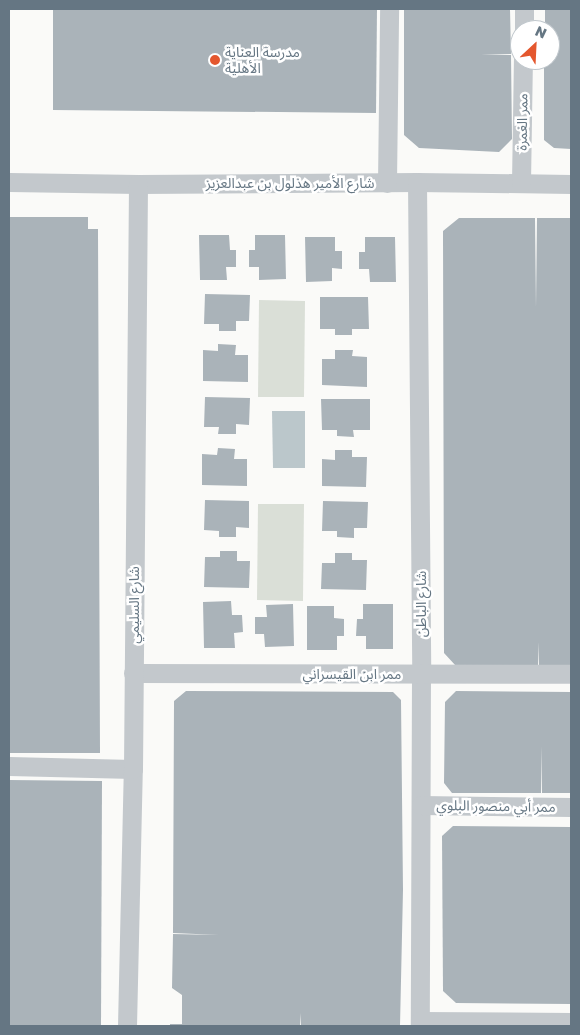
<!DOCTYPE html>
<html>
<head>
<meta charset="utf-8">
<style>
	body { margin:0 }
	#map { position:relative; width:580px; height:1035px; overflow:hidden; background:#fafaf8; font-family:"Golos Text","Noto Sans Arabic",sans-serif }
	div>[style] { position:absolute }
	.green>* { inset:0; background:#dadfd7 }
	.water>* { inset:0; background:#bbc7cb }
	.building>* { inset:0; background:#aab3b9 }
	.street>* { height:19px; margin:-9.5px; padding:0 9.5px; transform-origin:9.5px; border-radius:9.5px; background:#c3c8cc }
	.dots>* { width:14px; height:14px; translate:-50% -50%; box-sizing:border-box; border:2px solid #fff; border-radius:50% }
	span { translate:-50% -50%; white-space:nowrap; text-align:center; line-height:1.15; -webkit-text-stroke:5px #fff; paint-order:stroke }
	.poi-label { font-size:14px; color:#657683 }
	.left { translate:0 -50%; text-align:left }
	.street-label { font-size:14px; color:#657683 }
	.frame { position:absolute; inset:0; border:10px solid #657683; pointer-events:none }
	.north { position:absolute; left:510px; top:20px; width:50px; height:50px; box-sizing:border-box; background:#fff; border:1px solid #c1c8cd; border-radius:50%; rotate:25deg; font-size:14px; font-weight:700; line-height:20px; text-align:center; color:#657683 }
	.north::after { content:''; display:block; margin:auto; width:18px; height:22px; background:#e4572e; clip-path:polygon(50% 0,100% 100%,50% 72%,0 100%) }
</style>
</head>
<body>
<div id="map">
	<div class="green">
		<div style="clip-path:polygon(259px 300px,305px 301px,304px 397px,258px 397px)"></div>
		<div style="clip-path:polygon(258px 504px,304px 504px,303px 601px,257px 600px)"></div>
	</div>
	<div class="water">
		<div style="clip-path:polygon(272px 411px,305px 411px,305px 468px,273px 468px)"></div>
	</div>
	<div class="building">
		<div style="clip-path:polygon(53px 9px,377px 9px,376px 113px,53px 110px)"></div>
		<div style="clip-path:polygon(404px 9px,510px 9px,511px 54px,481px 54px,511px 55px,512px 139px,499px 152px,419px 148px,404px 135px)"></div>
		<div style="clip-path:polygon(545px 9px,571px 9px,571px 149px,554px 148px,544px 140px,544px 60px,550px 60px,550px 30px,545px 30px)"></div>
		<div style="clip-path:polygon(9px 217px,88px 217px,88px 229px,98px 229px,100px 753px,9px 753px)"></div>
		<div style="clip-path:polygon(459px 218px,535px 218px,536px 308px,537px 218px,571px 218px,571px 666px,539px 666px,539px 642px,538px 666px,456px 666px,444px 653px,443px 231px)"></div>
		<div style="clip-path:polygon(199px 235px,229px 235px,230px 250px,236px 250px,236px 267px,226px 267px,227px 280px,200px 280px)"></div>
		<div style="clip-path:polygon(255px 235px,285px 235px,286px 279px,259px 280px,259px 267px,249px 267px,249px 250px,255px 250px)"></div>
		<div style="clip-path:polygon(305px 237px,335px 237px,335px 251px,342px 251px,342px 269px,332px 268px,332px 281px,306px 282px)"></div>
		<div style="clip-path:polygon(365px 237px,395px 237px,396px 282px,370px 282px,369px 269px,359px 269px,359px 252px,365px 252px)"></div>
		<div style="clip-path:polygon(205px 294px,250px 295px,249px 321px,236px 321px,236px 331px,219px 331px,219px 324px,204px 324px)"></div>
		<div style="clip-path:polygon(320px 297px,368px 297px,369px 329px,352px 329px,352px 335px,335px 335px,335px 329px,320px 329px)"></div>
		<div style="clip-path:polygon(218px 344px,236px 345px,235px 355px,248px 355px,248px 382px,203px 381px,203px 350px,218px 351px)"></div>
		<div style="clip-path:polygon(335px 350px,353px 350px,352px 356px,367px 357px,367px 387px,322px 385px,322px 359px,335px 359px)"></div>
		<div style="clip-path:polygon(205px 397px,250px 398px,249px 425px,236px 424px,236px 434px,218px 434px,219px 427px,204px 427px)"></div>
		<div style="clip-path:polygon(321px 399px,370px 399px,370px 430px,353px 430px,354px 437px,337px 436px,337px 430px,322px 430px)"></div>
		<div style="clip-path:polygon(218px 448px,235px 449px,234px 459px,247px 459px,247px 486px,202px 485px,202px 454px,217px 455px)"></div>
		<div style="clip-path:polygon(335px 450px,352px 450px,352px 457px,367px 457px,366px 487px,322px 486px,322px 459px,335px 460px)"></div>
		<div style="clip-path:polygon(205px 500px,249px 501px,249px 528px,236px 527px,236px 537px,219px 537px,219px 531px,204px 530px)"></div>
		<div style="clip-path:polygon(323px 501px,368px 502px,367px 528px,354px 528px,354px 538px,337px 537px,337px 531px,322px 531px)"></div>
		<div style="clip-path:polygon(220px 551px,237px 551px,237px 561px,250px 561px,249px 588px,204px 587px,205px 557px,220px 557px)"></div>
		<div style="clip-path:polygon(335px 553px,352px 553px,352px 560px,367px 560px,366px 590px,321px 589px,322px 563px,335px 563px)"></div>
		<div style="clip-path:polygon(231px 601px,232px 615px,242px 615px,243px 632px,234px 633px,235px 648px,204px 648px,203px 602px)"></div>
		<div style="clip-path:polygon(293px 604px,294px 646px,265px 647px,264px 634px,255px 634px,255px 617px,267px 617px,266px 605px)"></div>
		<div style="clip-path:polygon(363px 604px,393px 604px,393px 649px,366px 649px,366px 636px,356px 636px,357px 619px,363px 619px)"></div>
		<div style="clip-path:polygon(307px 606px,334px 606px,334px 618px,344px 619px,344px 636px,337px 636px,337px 650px,307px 650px)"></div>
		<div style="clip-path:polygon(186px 691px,393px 692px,401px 700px,403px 890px,400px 1026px,301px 1026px,300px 1013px,300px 1026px,170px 1026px,170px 1024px,182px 1024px,182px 995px,172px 988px,173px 934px,219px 935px,173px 933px,174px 701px)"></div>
		<div style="clip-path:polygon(456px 691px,571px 692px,571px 793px,542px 793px,542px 746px,541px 793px,452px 793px,444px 783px,445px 702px)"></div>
		<div style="clip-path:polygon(9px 780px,102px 781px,101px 1026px,9px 1026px)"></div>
		<div style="clip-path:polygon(453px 826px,571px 827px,571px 1004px,456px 1003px,443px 991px,442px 836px)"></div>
	</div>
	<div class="street">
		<div style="left:524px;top:30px;width:21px;rotate:-90deg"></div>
		<div style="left:9px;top:182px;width:129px;rotate:0.9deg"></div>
		<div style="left:138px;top:184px;width:279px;rotate:-0.4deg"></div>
		<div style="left:417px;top:182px;width:154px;rotate:0.7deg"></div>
		<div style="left:417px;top:182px;width:492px;rotate:89.5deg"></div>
		<div style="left:421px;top:674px;width:352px;rotate:90.2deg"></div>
		<div style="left:387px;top:183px;width:174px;rotate:-89.3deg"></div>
		<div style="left:521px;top:183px;width:123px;rotate:-89.1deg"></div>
		<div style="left:133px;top:673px;width:438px;rotate:0.1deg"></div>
		<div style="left:9px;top:766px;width:124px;rotate:1.4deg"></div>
		<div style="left:421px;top:805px;width:150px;rotate:0.8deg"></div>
		<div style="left:420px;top:1021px;width:151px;rotate:0.4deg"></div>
		<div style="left:127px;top:1026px;width:257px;rotate:-88.7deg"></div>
		<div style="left:133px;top:769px;width:585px;rotate:-89.51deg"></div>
	</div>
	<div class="dots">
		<div style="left:215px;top:60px;background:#e4572e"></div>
	</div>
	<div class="poi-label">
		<span class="left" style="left:225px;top:60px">مدرسة العناية<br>الأهلية</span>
	</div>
	<div class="street-label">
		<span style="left:522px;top:122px;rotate:-89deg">ممر الغمرة</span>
		<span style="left:290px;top:183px">شارع الأمير هذلول بن عبدالعزيز</span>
		<span style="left:421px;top:604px;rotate:-90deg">شارع الباطن</span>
		<span style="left:134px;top:605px;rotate:-90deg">شارع السليمي</span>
		<span style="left:352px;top:674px">ممر ابن القيسراني</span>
		<span style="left:496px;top:806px;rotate:1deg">ممر أبي منصور البلوي</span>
	</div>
	<div class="frame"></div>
	<div class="north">N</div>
</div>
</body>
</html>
